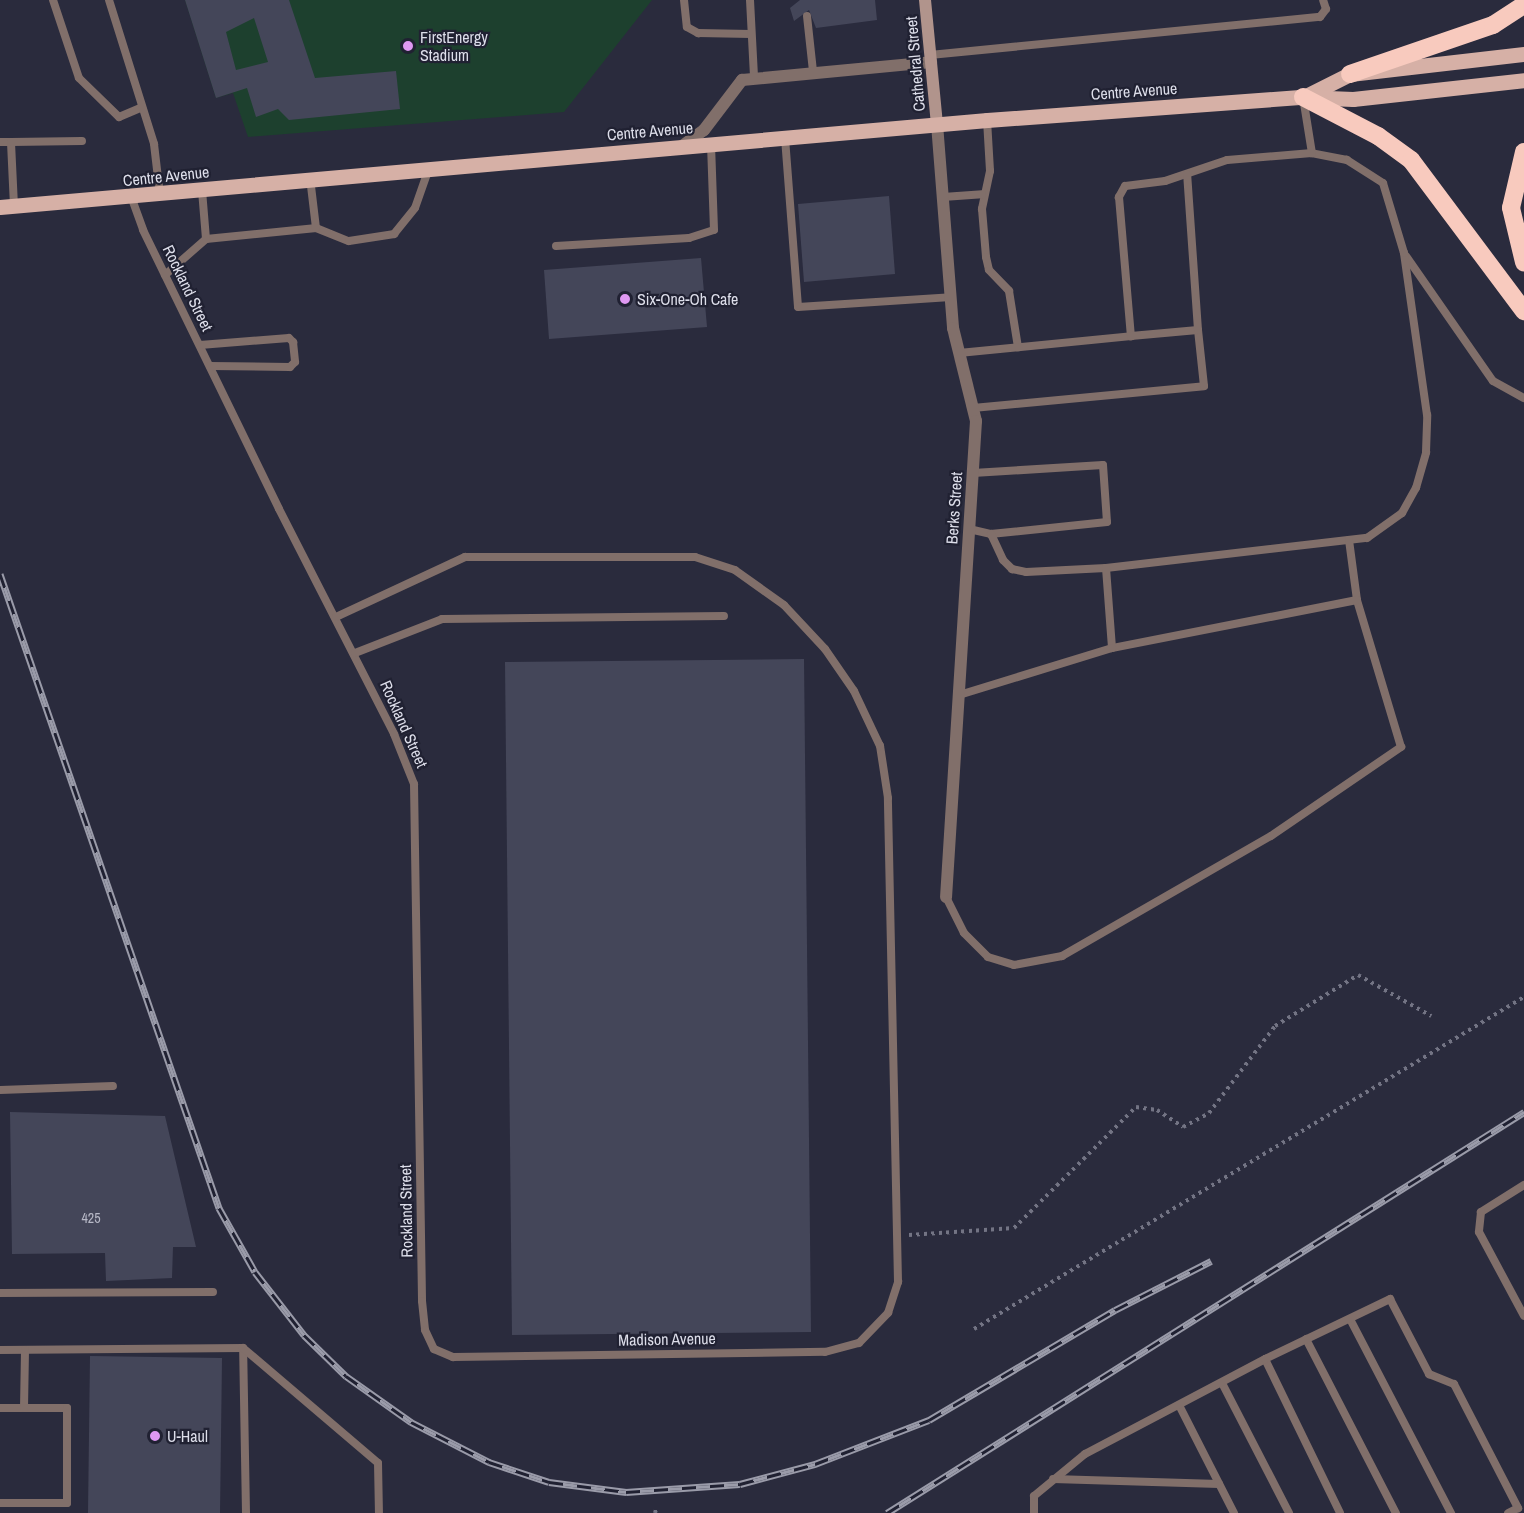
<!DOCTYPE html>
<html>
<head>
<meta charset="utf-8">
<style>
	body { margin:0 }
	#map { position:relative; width:1524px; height:1513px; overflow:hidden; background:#2a2b3d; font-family:"Archivo Narrow",sans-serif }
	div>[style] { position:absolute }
	.green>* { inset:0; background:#1d402e }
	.building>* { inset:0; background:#444659 }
	.path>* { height:4px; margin-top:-2px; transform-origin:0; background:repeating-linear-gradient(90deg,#737484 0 3px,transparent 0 7.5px) }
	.lane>* { height:8px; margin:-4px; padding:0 4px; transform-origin:4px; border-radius:4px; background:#816f6a }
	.street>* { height:12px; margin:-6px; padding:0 6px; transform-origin:6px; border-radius:6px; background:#816f6a }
	.secondary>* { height:12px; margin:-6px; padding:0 6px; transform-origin:6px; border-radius:6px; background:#b1948c }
	.primary>* { height:15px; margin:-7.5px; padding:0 7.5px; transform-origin:7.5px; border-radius:7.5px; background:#d6b0a6 }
	.highway>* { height:18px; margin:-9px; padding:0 9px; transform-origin:9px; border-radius:9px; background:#f8cabe }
	.rail>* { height:7px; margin-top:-3.5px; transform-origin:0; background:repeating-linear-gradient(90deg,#202132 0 14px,#9a9ba9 0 28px); box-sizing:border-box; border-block:2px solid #9a9ba9 }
	.dots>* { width:16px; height:16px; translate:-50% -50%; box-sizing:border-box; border:3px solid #202132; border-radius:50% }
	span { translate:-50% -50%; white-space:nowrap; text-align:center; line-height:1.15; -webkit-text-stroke:4.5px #202132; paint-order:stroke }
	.number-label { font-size:14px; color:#b7b8c6 }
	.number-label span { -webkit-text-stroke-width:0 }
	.poi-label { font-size:16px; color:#dddeea }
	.left { translate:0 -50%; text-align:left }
	.street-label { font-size:16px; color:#dddeea }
</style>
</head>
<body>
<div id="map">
	<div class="green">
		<div style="clip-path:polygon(185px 0,652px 0,564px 112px,248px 137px,233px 93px,216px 98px)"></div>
	</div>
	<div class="building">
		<div style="clip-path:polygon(evenodd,185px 0,289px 0,315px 78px,396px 71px,400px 109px,289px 120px,278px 109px,256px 117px,247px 88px,216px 98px,185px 0,254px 18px,268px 62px,236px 70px,226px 32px,254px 18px)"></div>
		<div style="clip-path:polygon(800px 0,875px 0,877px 20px,816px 28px,809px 10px,794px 21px,790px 8px)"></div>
		<div style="clip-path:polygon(889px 196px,895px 274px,804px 282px,798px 204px)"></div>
		<div style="clip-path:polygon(701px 258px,707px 327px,549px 339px,544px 270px)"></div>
		<div style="clip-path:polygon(804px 659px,811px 1332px,512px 1335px,505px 662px)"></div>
		<div style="clip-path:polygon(10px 1112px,165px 1116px,196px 1247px,173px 1247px,172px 1278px,106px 1281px,105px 1253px,12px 1254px)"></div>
		<div style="clip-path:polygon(90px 1356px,222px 1358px,220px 1513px,88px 1513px)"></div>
	</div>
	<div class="path">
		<div style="left:909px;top:1235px;width:105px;rotate:-3.8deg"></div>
		<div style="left:1014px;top:1228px;width:172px;rotate:-44.8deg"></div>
		<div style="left:1136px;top:1107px;width:21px;rotate:8deg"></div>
		<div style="left:1157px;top:1110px;width:31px;rotate:33deg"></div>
		<div style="left:1183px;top:1127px;width:30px;rotate:-28deg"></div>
		<div style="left:1209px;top:1113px;width:109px;rotate:-52.8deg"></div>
		<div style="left:1275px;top:1026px;width:97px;rotate:-31.6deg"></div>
		<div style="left:1358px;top:975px;width:84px;rotate:29.3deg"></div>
		<div style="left:974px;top:1329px;width:642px;rotate:-31.12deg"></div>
		<div style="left:655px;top:1513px;width:7px;rotate:-74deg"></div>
	</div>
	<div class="lane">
		<div style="left:53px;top:0;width:82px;rotate:71.6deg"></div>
		<div style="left:79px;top:78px;width:56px;rotate:44.3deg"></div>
		<div style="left:119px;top:117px;width:25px;rotate:-23deg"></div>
		<div style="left:109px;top:0;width:151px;rotate:72.6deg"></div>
		<div style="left:154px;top:144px;width:51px;rotate:83.3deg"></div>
		<div style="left:684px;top:0;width:27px;rotate:84deg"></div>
		<div style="left:687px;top:27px;width:13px;rotate:29deg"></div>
		<div style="left:698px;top:33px;width:53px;rotate:1.1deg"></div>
		<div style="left:750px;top:0;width:77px;rotate:87deg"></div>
		<div style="left:807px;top:16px;width:55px;rotate:83.8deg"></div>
		<div style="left:930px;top:55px;width:392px;rotate:-5.6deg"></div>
		<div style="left:1320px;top:17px;width:10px;rotate:-53deg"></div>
		<div style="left:1326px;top:9px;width:9px;rotate:-108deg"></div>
		<div style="left:1303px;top:97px;width:57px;rotate:80.9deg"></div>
		<div style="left:987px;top:120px;width:51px;rotate:86.6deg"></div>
		<div style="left:990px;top:171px;width:39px;rotate:102deg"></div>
		<div style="left:982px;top:209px;width:48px;rotate:85.2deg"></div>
		<div style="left:986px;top:257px;width:13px;rotate:77deg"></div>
		<div style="left:989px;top:270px;width:29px;rotate:46deg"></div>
		<div style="left:1009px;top:291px;width:57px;rotate:80.9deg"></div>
		<div style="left:785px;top:138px;width:169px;rotate:85.6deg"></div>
		<div style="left:798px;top:307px;width:153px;rotate:-3.7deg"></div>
		<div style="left:0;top:142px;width:11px"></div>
		<div style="left:943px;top:197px;width:39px;rotate:-4deg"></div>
		<div style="left:132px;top:199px;width:33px;rotate:70deg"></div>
		<div style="left:143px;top:230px;width:310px;rotate:64deg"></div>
		<div style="left:279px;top:509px;width:253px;rotate:62.9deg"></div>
		<div style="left:394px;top:734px;width:54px;rotate:68.2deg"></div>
		<div style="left:414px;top:784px;width:517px;rotate:89.11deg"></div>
		<div style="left:422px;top:1301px;width:29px;rotate:84deg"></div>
		<div style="left:425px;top:1330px;width:21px;rotate:65deg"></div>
		<div style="left:434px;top:1349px;width:21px;rotate:23deg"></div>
		<div style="left:453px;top:1357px;width:372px;rotate:-0.8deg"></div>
		<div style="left:825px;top:1352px;width:35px;rotate:-15deg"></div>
		<div style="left:859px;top:1343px;width:42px;rotate:-46deg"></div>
		<div style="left:888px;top:1313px;width:33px;rotate:-72deg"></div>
		<div style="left:898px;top:1282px;width:484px;rotate:-91.2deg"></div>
		<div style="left:888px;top:798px;width:53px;rotate:-98.7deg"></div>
		<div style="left:880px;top:746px;width:61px;rotate:-115.3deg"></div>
		<div style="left:854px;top:691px;width:51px;rotate:-124.6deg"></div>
		<div style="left:825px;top:649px;width:60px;rotate:-133deg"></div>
		<div style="left:784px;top:605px;width:60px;rotate:-144.5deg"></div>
		<div style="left:735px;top:570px;width:42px;rotate:-162deg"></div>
		<div style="left:695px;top:557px;width:230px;rotate:180deg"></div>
		<div style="left:465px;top:557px;width:142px;rotate:155.1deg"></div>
		<div style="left:14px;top:206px;width:64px;rotate:-92.7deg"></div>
		<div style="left:11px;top:142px;width:71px;rotate:-0.8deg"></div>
		<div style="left:316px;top:228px;width:35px;rotate:22deg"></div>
		<div style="left:349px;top:241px;width:46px;rotate:-8.8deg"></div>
		<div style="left:394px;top:234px;width:33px;rotate:-51deg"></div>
		<div style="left:415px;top:208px;width:42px;rotate:-70.7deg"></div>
		<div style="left:206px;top:239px;width:111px;rotate:-5.7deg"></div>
		<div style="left:316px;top:228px;width:50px;rotate:-96.8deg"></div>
		<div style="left:556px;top:246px;width:133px;rotate:-3.4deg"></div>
		<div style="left:689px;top:238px;width:26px;rotate:-18deg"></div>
		<div style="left:714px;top:230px;width:86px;rotate:-92deg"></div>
		<div style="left:1406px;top:256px;width:152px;rotate:55.2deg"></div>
		<div style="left:1493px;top:381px;width:35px;rotate:29deg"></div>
		<div style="left:165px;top:275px;width:55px;rotate:-41.3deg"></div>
		<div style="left:206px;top:239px;width:49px;rotate:-94.7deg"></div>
		<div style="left:200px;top:345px;width:89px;rotate:-4.5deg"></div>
		<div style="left:289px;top:338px;width:6px;rotate:45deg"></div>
		<div style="left:293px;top:342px;width:20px;rotate:84deg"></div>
		<div style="left:295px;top:362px;width:7px;rotate:135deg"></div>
		<div style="left:290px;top:367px;width:80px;rotate:-179.3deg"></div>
		<div style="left:959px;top:353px;width:173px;rotate:-5.6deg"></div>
		<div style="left:973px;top:408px;width:232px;rotate:-5.4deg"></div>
		<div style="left:1204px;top:386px;width:56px;rotate:-96.1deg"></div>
		<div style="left:973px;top:473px;width:130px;rotate:-3.5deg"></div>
		<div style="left:1103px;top:465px;width:57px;rotate:86deg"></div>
		<div style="left:1107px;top:522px;width:117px;rotate:174.1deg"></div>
		<div style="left:969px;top:529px;width:23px;rotate:13deg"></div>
		<div style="left:991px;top:534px;width:29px;rotate:65deg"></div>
		<div style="left:1003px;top:560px;width:13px;rotate:45deg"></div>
		<div style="left:1012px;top:569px;width:14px;rotate:12deg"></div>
		<div style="left:1026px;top:572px;width:80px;rotate:-2.9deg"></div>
		<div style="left:1106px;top:568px;width:263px;rotate:-6.6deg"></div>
		<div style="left:1367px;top:538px;width:43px;rotate:-35.5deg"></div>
		<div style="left:1402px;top:513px;width:29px;rotate:-61deg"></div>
		<div style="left:1416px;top:488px;width:37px;rotate:-74deg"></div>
		<div style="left:1426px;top:452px;width:37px;rotate:-88deg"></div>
		<div style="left:1427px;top:415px;width:164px;rotate:-98.1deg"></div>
		<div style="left:1404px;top:253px;width:73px;rotate:-106.7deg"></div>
		<div style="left:1383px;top:183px;width:43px;rotate:-147.4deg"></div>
		<div style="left:1347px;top:160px;width:36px;rotate:-169deg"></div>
		<div style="left:1312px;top:153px;width:85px;rotate:175.3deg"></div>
		<div style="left:1227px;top:160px;width:65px;rotate:161.3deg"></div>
		<div style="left:1165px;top:181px;width:40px;rotate:172.9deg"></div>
		<div style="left:1125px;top:186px;width:13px;rotate:119deg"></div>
		<div style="left:1119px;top:197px;width:140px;rotate:85.1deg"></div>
		<div style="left:1131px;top:336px;width:67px;rotate:-5.1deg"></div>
		<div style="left:1198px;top:330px;width:156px;rotate:-94deg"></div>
		<div style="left:1349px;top:540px;width:61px;rotate:82.4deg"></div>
		<div style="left:1106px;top:568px;width:80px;rotate:85.7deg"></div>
		<div style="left:355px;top:653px;width:93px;rotate:-21.3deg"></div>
		<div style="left:442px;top:619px;width:282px;rotate:-0.6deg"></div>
		<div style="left:946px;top:897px;width:40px;rotate:63.4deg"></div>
		<div style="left:964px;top:933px;width:34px;rotate:45deg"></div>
		<div style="left:988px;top:957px;width:27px;rotate:17deg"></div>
		<div style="left:1014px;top:965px;width:49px;rotate:-10.6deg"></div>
		<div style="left:1062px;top:956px;width:241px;rotate:-29.9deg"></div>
		<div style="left:1271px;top:836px;width:158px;rotate:-34.4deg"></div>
		<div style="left:1401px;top:747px;width:153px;rotate:-106.7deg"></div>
		<div style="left:1357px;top:600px;width:250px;rotate:168.9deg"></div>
		<div style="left:1112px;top:648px;width:160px;rotate:162.9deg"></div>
		<div style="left:0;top:1090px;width:113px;rotate:-2deg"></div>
		<div style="left:1524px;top:1185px;width:51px;rotate:147.9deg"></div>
		<div style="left:1481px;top:1212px;width:20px;rotate:96deg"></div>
		<div style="left:1479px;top:1232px;width:95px;rotate:61.8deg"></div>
		<div style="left:0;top:1293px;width:213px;rotate:-0.3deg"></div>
		<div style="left:1350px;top:1319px;width:219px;rotate:62.5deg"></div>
		<div style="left:1306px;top:1339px;width:196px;rotate:62.7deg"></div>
		<div style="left:0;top:1350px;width:243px;rotate:-0.5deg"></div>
		<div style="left:1265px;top:1359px;width:171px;rotate:64deg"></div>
		<div style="left:1222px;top:1383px;width:146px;rotate:62.7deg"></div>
		<div style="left:1180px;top:1407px;width:119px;rotate:63deg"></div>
		<div style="left:0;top:1408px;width:67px"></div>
		<div style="left:67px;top:1408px;width:95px;rotate:90deg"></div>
		<div style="left:67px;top:1503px;width:67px;rotate:180deg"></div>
		<div style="left:24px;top:1408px;width:58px;rotate:-89deg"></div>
		<div style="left:1053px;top:1479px;width:166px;rotate:1.7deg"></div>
		<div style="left:246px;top:1513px;width:165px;rotate:-91deg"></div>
		<div style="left:243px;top:1348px;width:177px;rotate:40.4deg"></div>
		<div style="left:378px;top:1463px;width:50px;rotate:88.9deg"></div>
		<div style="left:1034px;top:1513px;width:17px;rotate:-90deg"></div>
		<div style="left:1034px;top:1496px;width:66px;rotate:-39.5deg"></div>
		<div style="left:1085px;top:1454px;width:204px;rotate:-27.8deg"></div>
		<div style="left:1265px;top:1359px;width:139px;rotate:-25.6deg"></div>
		<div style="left:1390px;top:1299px;width:85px;rotate:62.5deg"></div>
		<div style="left:1429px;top:1374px;width:27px;rotate:22deg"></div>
		<div style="left:1454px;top:1384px;width:140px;rotate:62.7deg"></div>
		<div style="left:1518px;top:1508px;width:11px;rotate:153deg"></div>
	</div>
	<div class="street">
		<div style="left:937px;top:124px;width:205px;rotate:85.5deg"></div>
		<div style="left:953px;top:328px;width:96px;rotate:76.1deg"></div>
		<div style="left:976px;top:421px;width:477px;rotate:93.6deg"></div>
		<div style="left:682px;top:146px;width:27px;rotate:-36deg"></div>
		<div style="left:704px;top:130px;width:63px;rotate:-52.8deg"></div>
		<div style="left:742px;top:80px;width:190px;rotate:-5.4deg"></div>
	</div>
	<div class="secondary">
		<div style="left:925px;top:0;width:125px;rotate:84.5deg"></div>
	</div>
	<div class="primary">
		<div style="left:1306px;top:96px;width:49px;rotate:-26.6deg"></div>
		<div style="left:1350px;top:74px;width:175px;rotate:-6.6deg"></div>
		<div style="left:0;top:207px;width:991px;rotate:-5.04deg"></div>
		<div style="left:987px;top:120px;width:317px;rotate:-4.2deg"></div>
		<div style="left:1303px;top:97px;width:50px;rotate:2.3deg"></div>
		<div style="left:1353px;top:99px;width:172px;rotate:-6.3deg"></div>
	</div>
	<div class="highway">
		<div style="left:1350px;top:74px;width:151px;rotate:-18.9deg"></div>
		<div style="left:1493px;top:25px;width:37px;rotate:-33deg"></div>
		<div style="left:1303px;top:97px;width:85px;rotate:27.5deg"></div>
		<div style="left:1378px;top:136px;width:41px;rotate:36deg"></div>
		<div style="left:1411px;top:160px;width:189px;rotate:53.2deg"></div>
		<div style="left:1524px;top:152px;width:57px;rotate:103.1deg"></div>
		<div style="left:1511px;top:208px;width:56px;rotate:76.5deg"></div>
	</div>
	<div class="rail">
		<div style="left:0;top:574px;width:671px;rotate:70.94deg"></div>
		<div style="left:219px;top:1208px;width:73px;rotate:60.6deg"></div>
		<div style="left:255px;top:1272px;width:80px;rotate:52.1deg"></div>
		<div style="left:304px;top:1335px;width:59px;rotate:44.3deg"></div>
		<div style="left:346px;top:1376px;width:80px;rotate:35.3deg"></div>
		<div style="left:411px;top:1422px;width:88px;rotate:27.1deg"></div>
		<div style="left:489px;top:1462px;width:63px;rotate:18.4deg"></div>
		<div style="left:549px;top:1482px;width:78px;rotate:7.4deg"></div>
		<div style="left:626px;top:1492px;width:114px;rotate:-4deg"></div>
		<div style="left:740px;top:1484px;width:78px;rotate:-14.9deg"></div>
		<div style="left:815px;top:1464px;width:122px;rotate:-21.1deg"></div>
		<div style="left:929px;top:1420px;width:216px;rotate:-30.6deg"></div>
		<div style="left:1115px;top:1310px;width:108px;rotate:-27deg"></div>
		<div style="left:887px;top:1513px;width:753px;rotate:-32.19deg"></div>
	</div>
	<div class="dots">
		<div style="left:408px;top:46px;background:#df98f2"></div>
		<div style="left:625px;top:299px;background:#df98f2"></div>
		<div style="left:155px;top:1436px;background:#df98f2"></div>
	</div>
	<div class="number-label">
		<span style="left:91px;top:1218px">425</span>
	</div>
	<div class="poi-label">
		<span class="left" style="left:420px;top:46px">FirstEnergy<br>Stadium</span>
		<span class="left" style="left:637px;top:299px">Six-One-Oh Cafe</span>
		<span class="left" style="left:167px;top:1436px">U-Haul</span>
	</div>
	<div class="street-label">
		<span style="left:915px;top:64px;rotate:-95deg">Cathedral Street</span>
		<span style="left:1134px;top:91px;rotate:-4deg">Centre Avenue</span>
		<span style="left:650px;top:131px;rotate:-5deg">Centre Avenue</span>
		<span style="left:166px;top:176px;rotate:-6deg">Centre Avenue</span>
		<span style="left:188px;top:288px;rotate:64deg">Rockland Street</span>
		<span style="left:954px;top:508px;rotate:-86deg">Berks Street</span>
		<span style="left:404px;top:724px;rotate:66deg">Rockland Street</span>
		<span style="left:406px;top:1211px;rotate:-91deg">Rockland Street</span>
		<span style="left:667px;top:1339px;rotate:-1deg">Madison Avenue</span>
	</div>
</div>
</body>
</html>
